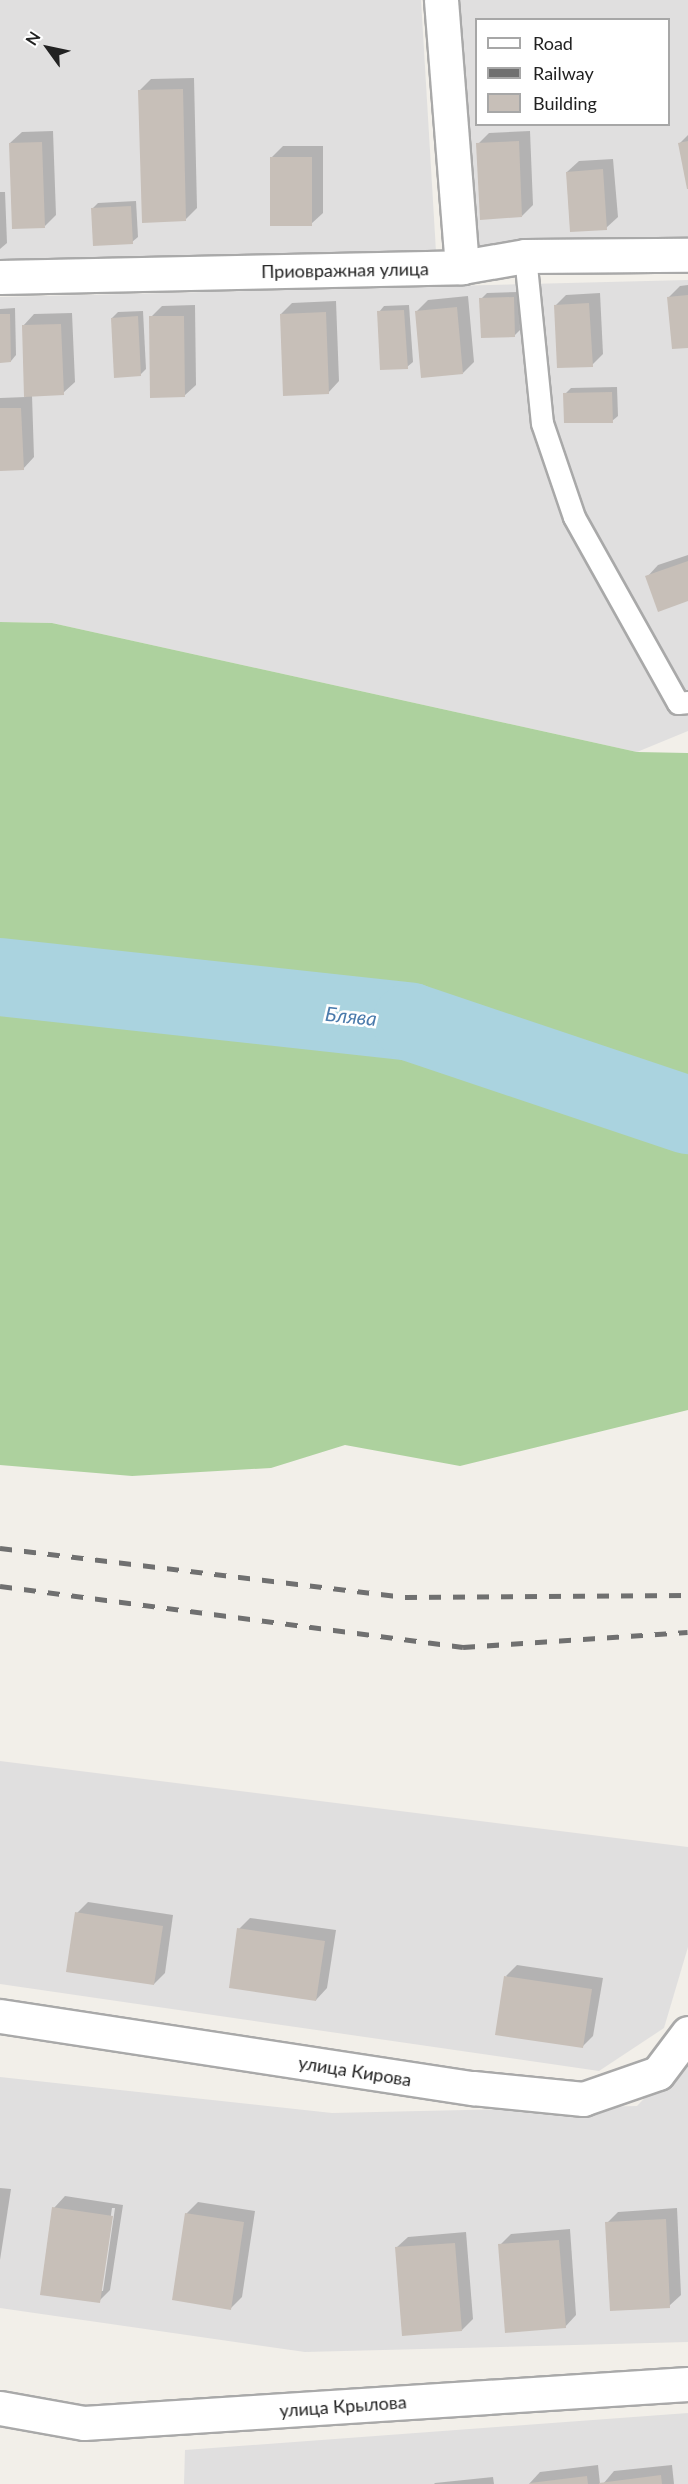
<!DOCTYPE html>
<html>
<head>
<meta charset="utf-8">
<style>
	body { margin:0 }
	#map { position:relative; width:688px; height:2484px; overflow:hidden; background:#f2efe9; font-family:Lato,sans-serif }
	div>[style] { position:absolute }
	.residential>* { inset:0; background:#e0dfdf }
	.forest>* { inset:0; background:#add19e }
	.shadow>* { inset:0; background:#0003 }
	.river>* { height:78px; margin:-39px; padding:0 39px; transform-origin:39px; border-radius:39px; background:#aad3df }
	.building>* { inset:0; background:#c7bfb8 }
	.roads { filter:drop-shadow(2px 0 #a9a9a9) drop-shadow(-2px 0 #a9a9a9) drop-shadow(0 2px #a9a9a9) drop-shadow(0 -2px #a9a9a9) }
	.lane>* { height:21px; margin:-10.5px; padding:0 10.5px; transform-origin:10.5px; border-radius:10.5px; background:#fff }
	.street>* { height:33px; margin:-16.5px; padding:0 16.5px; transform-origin:16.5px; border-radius:16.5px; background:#fff }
	.rail>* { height:4.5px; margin-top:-2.25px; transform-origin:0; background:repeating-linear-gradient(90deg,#707070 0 12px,transparent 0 24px) }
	span { translate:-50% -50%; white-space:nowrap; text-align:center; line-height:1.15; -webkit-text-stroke:5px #fff; paint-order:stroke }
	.street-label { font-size:18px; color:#222 }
	.water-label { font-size:20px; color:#4a7aab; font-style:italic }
	.legend { position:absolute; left:475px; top:18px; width:195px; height:108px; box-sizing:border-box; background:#fff; border:2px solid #a7a7a7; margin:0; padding:8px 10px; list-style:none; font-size:18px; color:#222 }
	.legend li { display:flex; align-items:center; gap:12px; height:30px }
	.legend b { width:30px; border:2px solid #a7a7a7 }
	.north { position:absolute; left:18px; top:18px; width:60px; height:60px; -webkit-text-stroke:4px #fff; paint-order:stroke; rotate:303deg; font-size:16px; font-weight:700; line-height:24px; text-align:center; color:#222 }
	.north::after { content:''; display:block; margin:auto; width:21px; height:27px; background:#222; clip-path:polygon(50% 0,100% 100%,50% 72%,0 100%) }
</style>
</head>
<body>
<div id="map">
	<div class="residential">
		<div style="clip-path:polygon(0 0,421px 0,436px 252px,0 260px)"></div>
		<div style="clip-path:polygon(evenodd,456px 0,688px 0,688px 244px,473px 246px,456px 0,476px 20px,668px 20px,668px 124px,476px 124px,476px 20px)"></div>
		<div style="clip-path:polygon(688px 280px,688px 731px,637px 752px,52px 623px,0 622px,0 297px)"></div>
		<div style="clip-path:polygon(0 1761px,688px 1847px,688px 1947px,664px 2028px,599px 2071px,0 1984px)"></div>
		<div style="clip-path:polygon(688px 2053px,688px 2342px,305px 2352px,0 2308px,0 2077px,332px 2113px,637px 2106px)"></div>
		<div style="clip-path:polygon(688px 2413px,688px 2484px,184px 2484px,185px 2450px)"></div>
	</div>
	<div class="forest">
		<div style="clip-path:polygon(0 622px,52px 623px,637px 752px,688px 753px,688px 1410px,460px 1466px,345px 1445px,271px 1468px,132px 1476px,0 1465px)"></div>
	</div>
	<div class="shadow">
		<div style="clip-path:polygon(194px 78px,197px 208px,185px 220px,140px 90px,151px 79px)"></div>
		<div style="clip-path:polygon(53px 131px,56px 215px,45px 226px,10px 143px,22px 132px)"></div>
		<div style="clip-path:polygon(530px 131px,533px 205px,522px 216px,478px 144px,489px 133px)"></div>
		<div style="clip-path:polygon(688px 135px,688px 187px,680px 143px)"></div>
		<div style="clip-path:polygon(283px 146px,323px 146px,323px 213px,311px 224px,272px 157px)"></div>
		<div style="clip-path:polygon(613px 159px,618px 217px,606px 228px,567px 172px,579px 161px)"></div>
		<div style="clip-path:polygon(0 192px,5px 192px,7px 243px,0 249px)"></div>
		<div style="clip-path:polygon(136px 201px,138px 237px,132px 242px,92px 209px,98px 203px)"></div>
		<div style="clip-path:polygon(688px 285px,688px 346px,669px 297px,680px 286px)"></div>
		<div style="clip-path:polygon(519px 292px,520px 330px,514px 336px,481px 299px,487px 293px)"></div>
		<div style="clip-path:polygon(600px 293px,603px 354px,592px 365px,555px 306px,566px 295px)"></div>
		<div style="clip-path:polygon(468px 296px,474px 362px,463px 373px,417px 311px,428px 300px)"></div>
		<div style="clip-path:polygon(336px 301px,339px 381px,328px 393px,281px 314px,292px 303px)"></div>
		<div style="clip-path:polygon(195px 305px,196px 385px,184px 396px,151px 317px,162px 306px)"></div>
		<div style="clip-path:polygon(409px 305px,413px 362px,407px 367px,379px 312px,384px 306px)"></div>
		<div style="clip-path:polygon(15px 308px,16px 355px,11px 361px,0 361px,0 309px)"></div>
		<div style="clip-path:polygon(143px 311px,146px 369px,140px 375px,112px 318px,118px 312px)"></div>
		<div style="clip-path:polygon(72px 313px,75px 382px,63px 393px,32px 395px,34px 457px,23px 469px,0 470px,0 398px,26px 397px,23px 326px,34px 314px)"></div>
		<div style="clip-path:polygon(617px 387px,618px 416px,612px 421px,565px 394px,571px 388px)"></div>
		<div style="clip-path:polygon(688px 555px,688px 599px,647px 577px,658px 565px)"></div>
		<div style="clip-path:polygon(88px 1902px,173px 1915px,165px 1973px,154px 1984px,77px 1913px)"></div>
		<div style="clip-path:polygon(250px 1918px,336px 1930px,327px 1988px,316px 2000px,239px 1929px)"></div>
		<div style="clip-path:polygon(517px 1965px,603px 1978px,593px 2036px,582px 2047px,506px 1976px)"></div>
		<div style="clip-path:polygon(0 2188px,11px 2189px,0 2260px)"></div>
		<div style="clip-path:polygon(evenodd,65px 2196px,123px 2205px,110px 2290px,99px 2301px,54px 2208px,65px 2196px,112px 2208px,115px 2208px,103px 2291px,100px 2291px,112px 2208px)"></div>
		<div style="clip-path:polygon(198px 2202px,255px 2211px,242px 2297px,231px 2308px,186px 2214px)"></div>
		<div style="clip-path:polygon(677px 2208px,681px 2295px,669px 2306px,607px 2223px,618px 2212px)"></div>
		<div style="clip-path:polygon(570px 2229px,576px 2315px,565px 2327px,500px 2245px,511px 2234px)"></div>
		<div style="clip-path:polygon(466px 2232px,473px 2319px,462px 2330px,396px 2248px,408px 2237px)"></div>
		<div style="clip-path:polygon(598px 2465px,600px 2484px,529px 2484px,540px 2472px)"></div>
		<div style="clip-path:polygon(672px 2465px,674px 2484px,603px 2484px,614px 2471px)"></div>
		<div style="clip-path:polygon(493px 2477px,494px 2484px,434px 2484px,435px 2483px)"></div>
	</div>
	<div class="river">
		<div style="left:0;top:977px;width:413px;rotate:6.2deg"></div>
		<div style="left:411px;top:1022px;width:292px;rotate:18.6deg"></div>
	</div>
	<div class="building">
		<div style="clip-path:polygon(183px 89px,186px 221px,142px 223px,138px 90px)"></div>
		<div style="clip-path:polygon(519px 141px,522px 217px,480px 220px,476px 143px)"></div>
		<div style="clip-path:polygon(688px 141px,688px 189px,687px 189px,678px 143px)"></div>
		<div style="clip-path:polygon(42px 142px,45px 228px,12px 229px,9px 143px)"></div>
		<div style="clip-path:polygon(270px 157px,312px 157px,312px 226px,270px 226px)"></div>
		<div style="clip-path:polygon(603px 169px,607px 230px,570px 232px,566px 172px)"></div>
		<div style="clip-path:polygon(131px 206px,133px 244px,93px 246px,91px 208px)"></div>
		<div style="clip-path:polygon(688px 295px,688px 348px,672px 349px,667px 297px)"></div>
		<div style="clip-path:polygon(514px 297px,515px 337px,481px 338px,479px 298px)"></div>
		<div style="clip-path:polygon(589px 303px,593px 367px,557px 368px,554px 305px)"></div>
		<div style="clip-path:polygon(457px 307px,463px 374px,421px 378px,415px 311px)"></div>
		<div style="clip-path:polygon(404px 310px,408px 369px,380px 370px,377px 311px)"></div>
		<div style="clip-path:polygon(326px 312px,329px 394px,283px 396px,280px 314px)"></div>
		<div style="clip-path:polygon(0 314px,10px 314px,11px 362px,0 363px)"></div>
		<div style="clip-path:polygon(138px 316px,141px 376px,114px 378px,111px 318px)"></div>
		<div style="clip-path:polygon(149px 316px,184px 316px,185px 397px,150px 398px)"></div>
		<div style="clip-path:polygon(61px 324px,64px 395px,24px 397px,22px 325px)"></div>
		<div style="clip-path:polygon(612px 392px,613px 423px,564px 423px,563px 393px)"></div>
		<div style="clip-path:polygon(0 408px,21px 408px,24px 470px,0 471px)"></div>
		<div style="clip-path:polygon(688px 561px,688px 601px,658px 612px,645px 576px)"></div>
		<div style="clip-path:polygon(75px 1912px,163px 1926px,154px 1985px,66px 1972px)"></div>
		<div style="clip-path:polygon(237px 1928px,325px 1941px,316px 2001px,229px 1988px)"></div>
		<div style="clip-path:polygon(504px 1976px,592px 1989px,583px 2048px,495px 2035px)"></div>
		<div style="clip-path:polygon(52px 2207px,113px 2216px,100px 2303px,40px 2295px)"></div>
		<div style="clip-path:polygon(185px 2213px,244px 2222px,231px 2310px,172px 2300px)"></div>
		<div style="clip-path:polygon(666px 2219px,670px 2308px,610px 2311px,605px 2222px)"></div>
		<div style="clip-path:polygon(559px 2240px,566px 2328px,505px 2333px,498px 2244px)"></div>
		<div style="clip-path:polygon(455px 2243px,462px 2331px,402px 2336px,395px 2247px)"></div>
		<div style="clip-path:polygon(661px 2475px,662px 2484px,599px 2484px,599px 2483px)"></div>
		<div style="clip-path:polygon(587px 2476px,588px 2484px,530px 2484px,530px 2483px)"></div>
	</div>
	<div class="roads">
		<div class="lane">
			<div style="left:525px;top:256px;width:168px;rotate:84.2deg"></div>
			<div style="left:542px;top:423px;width:99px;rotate:71.2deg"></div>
			<div style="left:574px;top:517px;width:213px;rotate:60.8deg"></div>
			<div style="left:678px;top:703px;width:10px;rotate:-6deg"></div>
		</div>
		<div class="street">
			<div style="left:441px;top:0;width:268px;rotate:85.5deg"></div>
			<div style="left:0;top:277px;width:462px;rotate:-1.2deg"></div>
			<div style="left:462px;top:267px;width:64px;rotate:-9.9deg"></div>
			<div style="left:525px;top:256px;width:163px;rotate:-0.4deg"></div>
			<div style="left:0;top:2016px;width:478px;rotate:8.7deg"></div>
			<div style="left:473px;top:2088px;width:111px;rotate:5.7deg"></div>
			<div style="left:583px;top:2099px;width:79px;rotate:-19.1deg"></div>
			<div style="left:658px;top:2073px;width:50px;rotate:-53.1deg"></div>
			<div style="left:0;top:2408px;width:85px;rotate:10.1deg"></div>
			<div style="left:84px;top:2423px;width:605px;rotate:-3.69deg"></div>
		</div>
	</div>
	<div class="rail">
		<div style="left:0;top:1548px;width:408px;rotate:6.9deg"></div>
		<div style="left:405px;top:1597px;width:283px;rotate:-0.4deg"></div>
		<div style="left:0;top:1586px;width:467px;rotate:7.5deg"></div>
		<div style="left:463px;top:1647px;width:225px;rotate:-3.8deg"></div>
	</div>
	<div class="street-label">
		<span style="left:345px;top:270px;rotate:-1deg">Приовражная улица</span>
		<span style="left:355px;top:2071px;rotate:9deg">улица Кирова</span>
		<span style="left:343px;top:2406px;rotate:-4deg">улица Крылова</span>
	</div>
	<div class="water-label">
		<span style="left:351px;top:1016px;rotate:6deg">Блява</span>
	</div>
	<ul class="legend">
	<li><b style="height:8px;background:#fff"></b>Road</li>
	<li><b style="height:8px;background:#707070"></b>Railway</li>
	<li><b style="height:16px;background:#c7bfb8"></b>Building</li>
	</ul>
	<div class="north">N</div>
</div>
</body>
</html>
